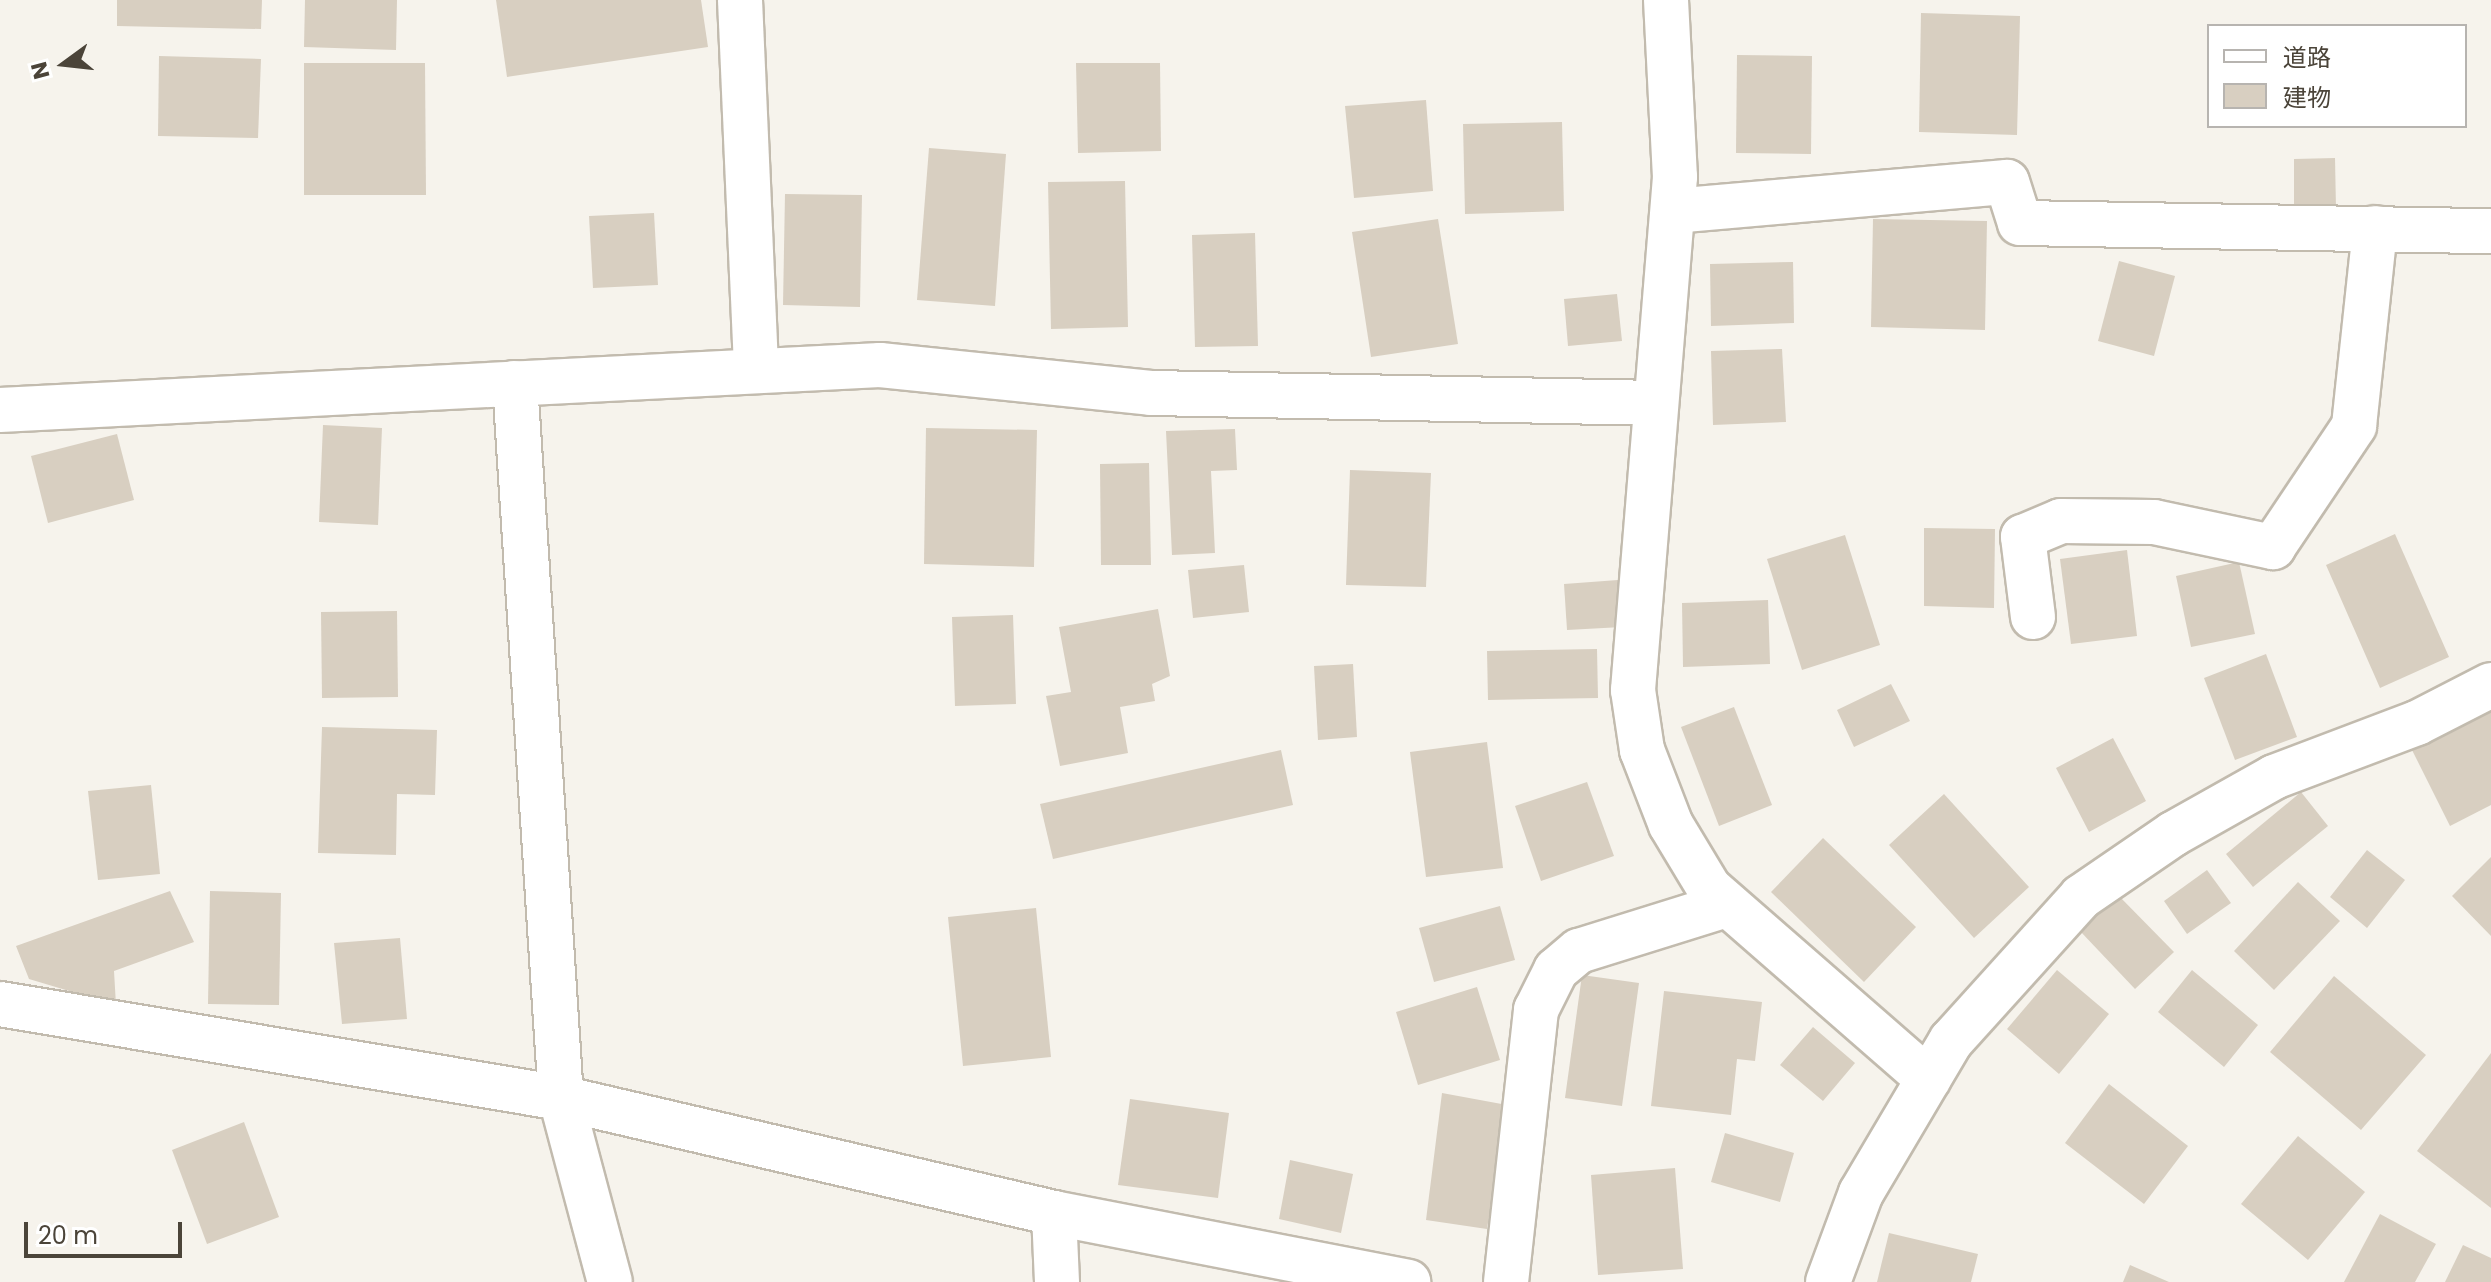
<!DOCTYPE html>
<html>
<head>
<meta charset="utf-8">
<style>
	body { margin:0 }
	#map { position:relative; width:2491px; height:1282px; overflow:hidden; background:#f6f3ec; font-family:Poppins,"Noto Sans JP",sans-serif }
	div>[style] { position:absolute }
	.building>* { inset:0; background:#d8cfc1 }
	.roads { filter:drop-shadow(2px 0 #c2bbae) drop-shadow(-2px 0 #c2bbae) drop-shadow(0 2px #c2bbae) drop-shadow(0 -2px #c2bbae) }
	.street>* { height:44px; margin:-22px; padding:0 22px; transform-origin:22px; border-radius:22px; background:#fff }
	span { translate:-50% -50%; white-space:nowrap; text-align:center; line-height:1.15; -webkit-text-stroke:7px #fff; paint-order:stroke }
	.legend { position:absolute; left:2207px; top:24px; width:260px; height:104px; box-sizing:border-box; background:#fff; border:2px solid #b7b4b0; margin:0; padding:10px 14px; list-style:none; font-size:24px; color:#4b4439 }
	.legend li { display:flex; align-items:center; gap:16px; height:40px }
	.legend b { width:40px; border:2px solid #b7b4b0 }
	.north { position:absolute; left:24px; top:24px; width:80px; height:80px; -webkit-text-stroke:6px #fff; paint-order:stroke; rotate:255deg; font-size:22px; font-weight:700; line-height:32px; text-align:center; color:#4b4439 }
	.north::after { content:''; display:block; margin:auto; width:28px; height:36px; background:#4b4439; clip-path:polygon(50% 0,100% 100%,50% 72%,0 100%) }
	.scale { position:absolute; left:24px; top:1222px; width:158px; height:36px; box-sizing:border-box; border:4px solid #4b4439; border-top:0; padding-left:10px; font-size:24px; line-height:28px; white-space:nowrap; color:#4b4439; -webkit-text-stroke:6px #fff; paint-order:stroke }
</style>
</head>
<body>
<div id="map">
	<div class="building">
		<div style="clip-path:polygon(117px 0,262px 0,261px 29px,117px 26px)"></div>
		<div style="clip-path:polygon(305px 0,397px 0,396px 50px,304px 47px)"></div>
		<div style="clip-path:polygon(496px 0,701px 0,708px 47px,507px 77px)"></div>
		<div style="clip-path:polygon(1921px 13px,2020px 16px,2017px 135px,1919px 132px)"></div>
		<div style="clip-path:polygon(1737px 55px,1812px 56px,1811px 154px,1736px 153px)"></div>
		<div style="clip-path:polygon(159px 56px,261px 59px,258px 138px,158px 136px)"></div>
		<div style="clip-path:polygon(304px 63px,425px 63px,426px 195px,304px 195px)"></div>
		<div style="clip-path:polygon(1076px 63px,1160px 63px,1161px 151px,1078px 153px)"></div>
		<div style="clip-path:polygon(1426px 100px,1433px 191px,1354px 198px,1345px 106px)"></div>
		<div style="clip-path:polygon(1562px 122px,1564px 211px,1465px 214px,1463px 124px)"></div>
		<div style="clip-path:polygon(929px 148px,1006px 154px,995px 306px,917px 300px)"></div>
		<div style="clip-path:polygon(2335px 158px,2336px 209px,2294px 209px,2294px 159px)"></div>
		<div style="clip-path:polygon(1125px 181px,1128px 327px,1051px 329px,1048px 182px)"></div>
		<div style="clip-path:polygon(785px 194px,862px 195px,860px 307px,783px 305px)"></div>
		<div style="clip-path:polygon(654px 213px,658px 285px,593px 288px,589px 216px)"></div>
		<div style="clip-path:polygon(1438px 219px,1458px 344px,1371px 357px,1352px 232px)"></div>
		<div style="clip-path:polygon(1873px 219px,1987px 221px,1985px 330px,1871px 327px)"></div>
		<div style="clip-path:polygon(1255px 233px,1258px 346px,1195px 347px,1192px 235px)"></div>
		<div style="clip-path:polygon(2119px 261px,2175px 276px,2154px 356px,2098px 341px)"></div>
		<div style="clip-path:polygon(1793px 262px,1794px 323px,1711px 326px,1710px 264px)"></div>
		<div style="clip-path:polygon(1617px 294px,1622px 341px,1568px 346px,1564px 299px)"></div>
		<div style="clip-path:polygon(1782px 349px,1786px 422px,1713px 425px,1711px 351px)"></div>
		<div style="clip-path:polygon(323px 425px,382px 428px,378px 525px,319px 522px)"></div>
		<div style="clip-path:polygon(926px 428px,1037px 430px,1034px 567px,924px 564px)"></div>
		<div style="clip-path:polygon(1235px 429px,1237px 470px,1211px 471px,1215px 553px,1172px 555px,1166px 431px)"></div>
		<div style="clip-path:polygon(117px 434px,134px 500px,48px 523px,31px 456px)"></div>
		<div style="clip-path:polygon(1149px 463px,1151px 565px,1101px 565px,1100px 464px)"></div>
		<div style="clip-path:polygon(1350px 470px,1431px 473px,1426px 587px,1346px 585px)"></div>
		<div style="clip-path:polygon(1924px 528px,1995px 529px,1994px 608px,1924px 606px)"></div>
		<div style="clip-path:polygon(2395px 534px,2449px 657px,2380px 688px,2326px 565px)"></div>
		<div style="clip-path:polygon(1845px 535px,1880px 645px,1802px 670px,1767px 559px)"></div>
		<div style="clip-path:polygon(2127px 550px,2137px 636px,2071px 644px,2060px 559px)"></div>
		<div style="clip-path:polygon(2239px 562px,2255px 634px,2191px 647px,2176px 576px)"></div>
		<div style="clip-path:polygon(1244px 565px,1249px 612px,1193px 618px,1188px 570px)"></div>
		<div style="clip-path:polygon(1618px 580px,1622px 627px,1567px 630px,1564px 584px)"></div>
		<div style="clip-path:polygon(1768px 600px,1770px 664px,1683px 667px,1682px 603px)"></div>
		<div style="clip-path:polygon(1158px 609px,1170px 676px,1152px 684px,1155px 701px,1120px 707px,1128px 753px,1060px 766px,1046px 696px,1071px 692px,1059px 627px)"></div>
		<div style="clip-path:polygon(397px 611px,398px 697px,322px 698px,321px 612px)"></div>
		<div style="clip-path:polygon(1013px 615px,1016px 704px,955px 706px,952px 617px)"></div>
		<div style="clip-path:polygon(1597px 649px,1598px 698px,1488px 700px,1487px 651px)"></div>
		<div style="clip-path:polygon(2266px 654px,2297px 737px,2235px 760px,2204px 678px)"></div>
		<div style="clip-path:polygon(1353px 664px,1357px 737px,1318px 740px,1314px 666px)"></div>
		<div style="clip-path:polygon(1891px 684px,1910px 721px,1854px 747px,1837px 710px)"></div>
		<div style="clip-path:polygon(1734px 707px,1772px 805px,1719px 826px,1681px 727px)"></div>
		<div style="clip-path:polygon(2491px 709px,2491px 805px,2450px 826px,2412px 750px)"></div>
		<div style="clip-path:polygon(322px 727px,437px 730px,435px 795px,397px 794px,396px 855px,318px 853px)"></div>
		<div style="clip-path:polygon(2113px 738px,2146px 801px,2089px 832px,2056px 768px)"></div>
		<div style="clip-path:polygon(1487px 742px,1503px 868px,1426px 877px,1410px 752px)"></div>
		<div style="clip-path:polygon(1281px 750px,1293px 805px,1053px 859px,1040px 804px)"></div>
		<div style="clip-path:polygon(1587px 782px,1614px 856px,1541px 881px,1515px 806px)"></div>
		<div style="clip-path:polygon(151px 785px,160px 874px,98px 880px,88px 791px)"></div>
		<div style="clip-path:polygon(2301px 792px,2328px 826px,2253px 887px,2226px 854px)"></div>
		<div style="clip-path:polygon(1944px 794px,2029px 887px,1974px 938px,1889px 845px)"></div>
		<div style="clip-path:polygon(1823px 838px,1916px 927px,1864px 982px,1771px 892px)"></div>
		<div style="clip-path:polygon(2367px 850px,2405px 880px,2367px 928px,2330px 897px)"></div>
		<div style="clip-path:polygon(2491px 857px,2491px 936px,2452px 896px)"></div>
		<div style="clip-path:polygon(2207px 870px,2231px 903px,2187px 934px,2164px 901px)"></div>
		<div style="clip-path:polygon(2298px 882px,2340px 921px,2274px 990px,2234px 951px)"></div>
		<div style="clip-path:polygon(170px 891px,194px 942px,114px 971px,116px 1005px,29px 979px,16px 946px)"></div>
		<div style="clip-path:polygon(210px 891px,281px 893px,279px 1005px,208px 1004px)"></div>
		<div style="clip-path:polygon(2118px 895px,2174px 952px,2135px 989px,2080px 931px)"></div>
		<div style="clip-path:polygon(1500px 906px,1515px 960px,1434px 982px,1419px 928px)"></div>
		<div style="clip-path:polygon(1036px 908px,1051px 1057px,963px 1066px,948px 917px)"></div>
		<div style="clip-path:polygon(400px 938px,407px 1019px,342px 1024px,334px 943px)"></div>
		<div style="clip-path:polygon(2057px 970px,2109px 1014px,2059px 1074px,2007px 1029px)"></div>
		<div style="clip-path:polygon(2192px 970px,2258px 1025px,2224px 1067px,2158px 1012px)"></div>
		<div style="clip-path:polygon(1582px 975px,1639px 983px,1622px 1106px,1565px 1098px)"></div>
		<div style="clip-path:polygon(2334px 976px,2426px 1055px,2361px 1130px,2270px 1052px)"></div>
		<div style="clip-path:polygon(1477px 987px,1500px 1060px,1418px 1085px,1396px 1012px)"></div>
		<div style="clip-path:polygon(1664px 991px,1762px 1002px,1755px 1061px,1737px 1059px,1731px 1115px,1651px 1106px)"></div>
		<div style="clip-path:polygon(1813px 1027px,1855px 1063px,1823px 1101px,1780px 1065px)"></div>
		<div style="clip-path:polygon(2491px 1053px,2491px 1208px,2417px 1151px)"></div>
		<div style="clip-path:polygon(2109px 1084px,2188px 1146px,2144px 1204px,2065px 1143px)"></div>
		<div style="clip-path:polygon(1442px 1093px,1507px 1105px,1487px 1229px,1426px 1220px)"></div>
		<div style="clip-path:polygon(1130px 1099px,1229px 1113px,1218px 1198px,1118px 1185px)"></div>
		<div style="clip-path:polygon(244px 1122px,279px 1217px,207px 1244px,172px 1150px)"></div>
		<div style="clip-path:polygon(1725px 1133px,1794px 1153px,1780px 1202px,1711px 1182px)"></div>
		<div style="clip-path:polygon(2298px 1136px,2365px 1192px,2308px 1260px,2241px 1204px)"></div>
		<div style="clip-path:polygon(1290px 1160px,1353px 1174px,1341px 1233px,1279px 1219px)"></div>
		<div style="clip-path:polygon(1675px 1168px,1683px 1269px,1598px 1275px,1591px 1175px)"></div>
		<div style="clip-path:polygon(2380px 1214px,2436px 1244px,2415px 1282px,2344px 1282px)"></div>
		<div style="clip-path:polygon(1889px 1233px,1978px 1254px,1971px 1282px,1877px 1282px)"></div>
		<div style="clip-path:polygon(2463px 1245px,2491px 1258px,2491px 1282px,2445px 1282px)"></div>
		<div style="clip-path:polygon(2130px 1265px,2169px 1282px,2123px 1282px)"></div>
	</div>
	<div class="roads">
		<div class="street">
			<div style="left:740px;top:0;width:371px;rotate:87.5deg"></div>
			<div style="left:1666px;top:0;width:177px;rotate:87.1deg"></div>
			<div style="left:1675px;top:177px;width:515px;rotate:94.68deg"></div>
			<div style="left:1633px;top:690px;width:61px;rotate:81.5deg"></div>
			<div style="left:1642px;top:750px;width:80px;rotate:68.9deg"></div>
			<div style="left:1671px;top:825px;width:74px;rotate:58.9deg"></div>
			<div style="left:1709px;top:888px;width:291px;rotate:41.1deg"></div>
			<div style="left:1673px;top:211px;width:335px;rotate:-5deg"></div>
			<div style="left:2007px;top:182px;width:43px;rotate:72.4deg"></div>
			<div style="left:2020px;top:223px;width:471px;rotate:1deg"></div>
			<div style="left:515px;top:383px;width:716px;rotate:86.32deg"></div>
			<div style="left:561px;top:1098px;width:190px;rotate:75.1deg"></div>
			<div style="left:0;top:410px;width:881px;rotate:-2.93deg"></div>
			<div style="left:880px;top:365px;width:272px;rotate:5.9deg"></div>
			<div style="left:1151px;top:393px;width:505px;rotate:1.13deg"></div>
			<div style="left:2033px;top:617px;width:81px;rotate:-97.1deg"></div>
			<div style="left:2023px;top:537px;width:41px;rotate:-22.8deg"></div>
			<div style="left:2061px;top:521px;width:93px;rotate:0.6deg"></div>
			<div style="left:2154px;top:522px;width:122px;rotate:11.9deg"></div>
			<div style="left:2273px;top:547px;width:146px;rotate:-56.2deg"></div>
			<div style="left:2354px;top:426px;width:199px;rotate:-83.9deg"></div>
			<div style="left:0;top:1004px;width:569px;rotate:9.51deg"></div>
			<div style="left:561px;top:1098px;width:506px;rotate:13.13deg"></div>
			<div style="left:1054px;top:1213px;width:361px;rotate:11deg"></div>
			<div style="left:1054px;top:1213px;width:69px;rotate:87.5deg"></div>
			<div style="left:1506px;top:1282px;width:274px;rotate:-83.7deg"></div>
			<div style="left:1536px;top:1010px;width:45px;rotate:-63.4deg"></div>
			<div style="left:1556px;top:970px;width:30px;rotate:-40deg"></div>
			<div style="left:1579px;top:951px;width:155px;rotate:-17.3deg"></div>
			<div style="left:1828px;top:1282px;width:95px;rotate:-69.7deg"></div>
			<div style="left:1861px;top:1193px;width:177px;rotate:-59.4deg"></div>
			<div style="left:1951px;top:1041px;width:194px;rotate:-47.9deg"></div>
			<div style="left:2081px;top:897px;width:112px;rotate:-34.4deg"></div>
			<div style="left:2173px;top:834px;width:116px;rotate:-29.4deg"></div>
			<div style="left:2274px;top:777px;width:153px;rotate:-20.7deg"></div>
			<div style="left:2417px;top:723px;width:83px;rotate:-27.2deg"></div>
		</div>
	</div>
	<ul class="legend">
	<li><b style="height:10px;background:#fff"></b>道路</li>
	<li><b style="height:22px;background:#d8cfc1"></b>建物</li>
	</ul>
	<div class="north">N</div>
	<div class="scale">20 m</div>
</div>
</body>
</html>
